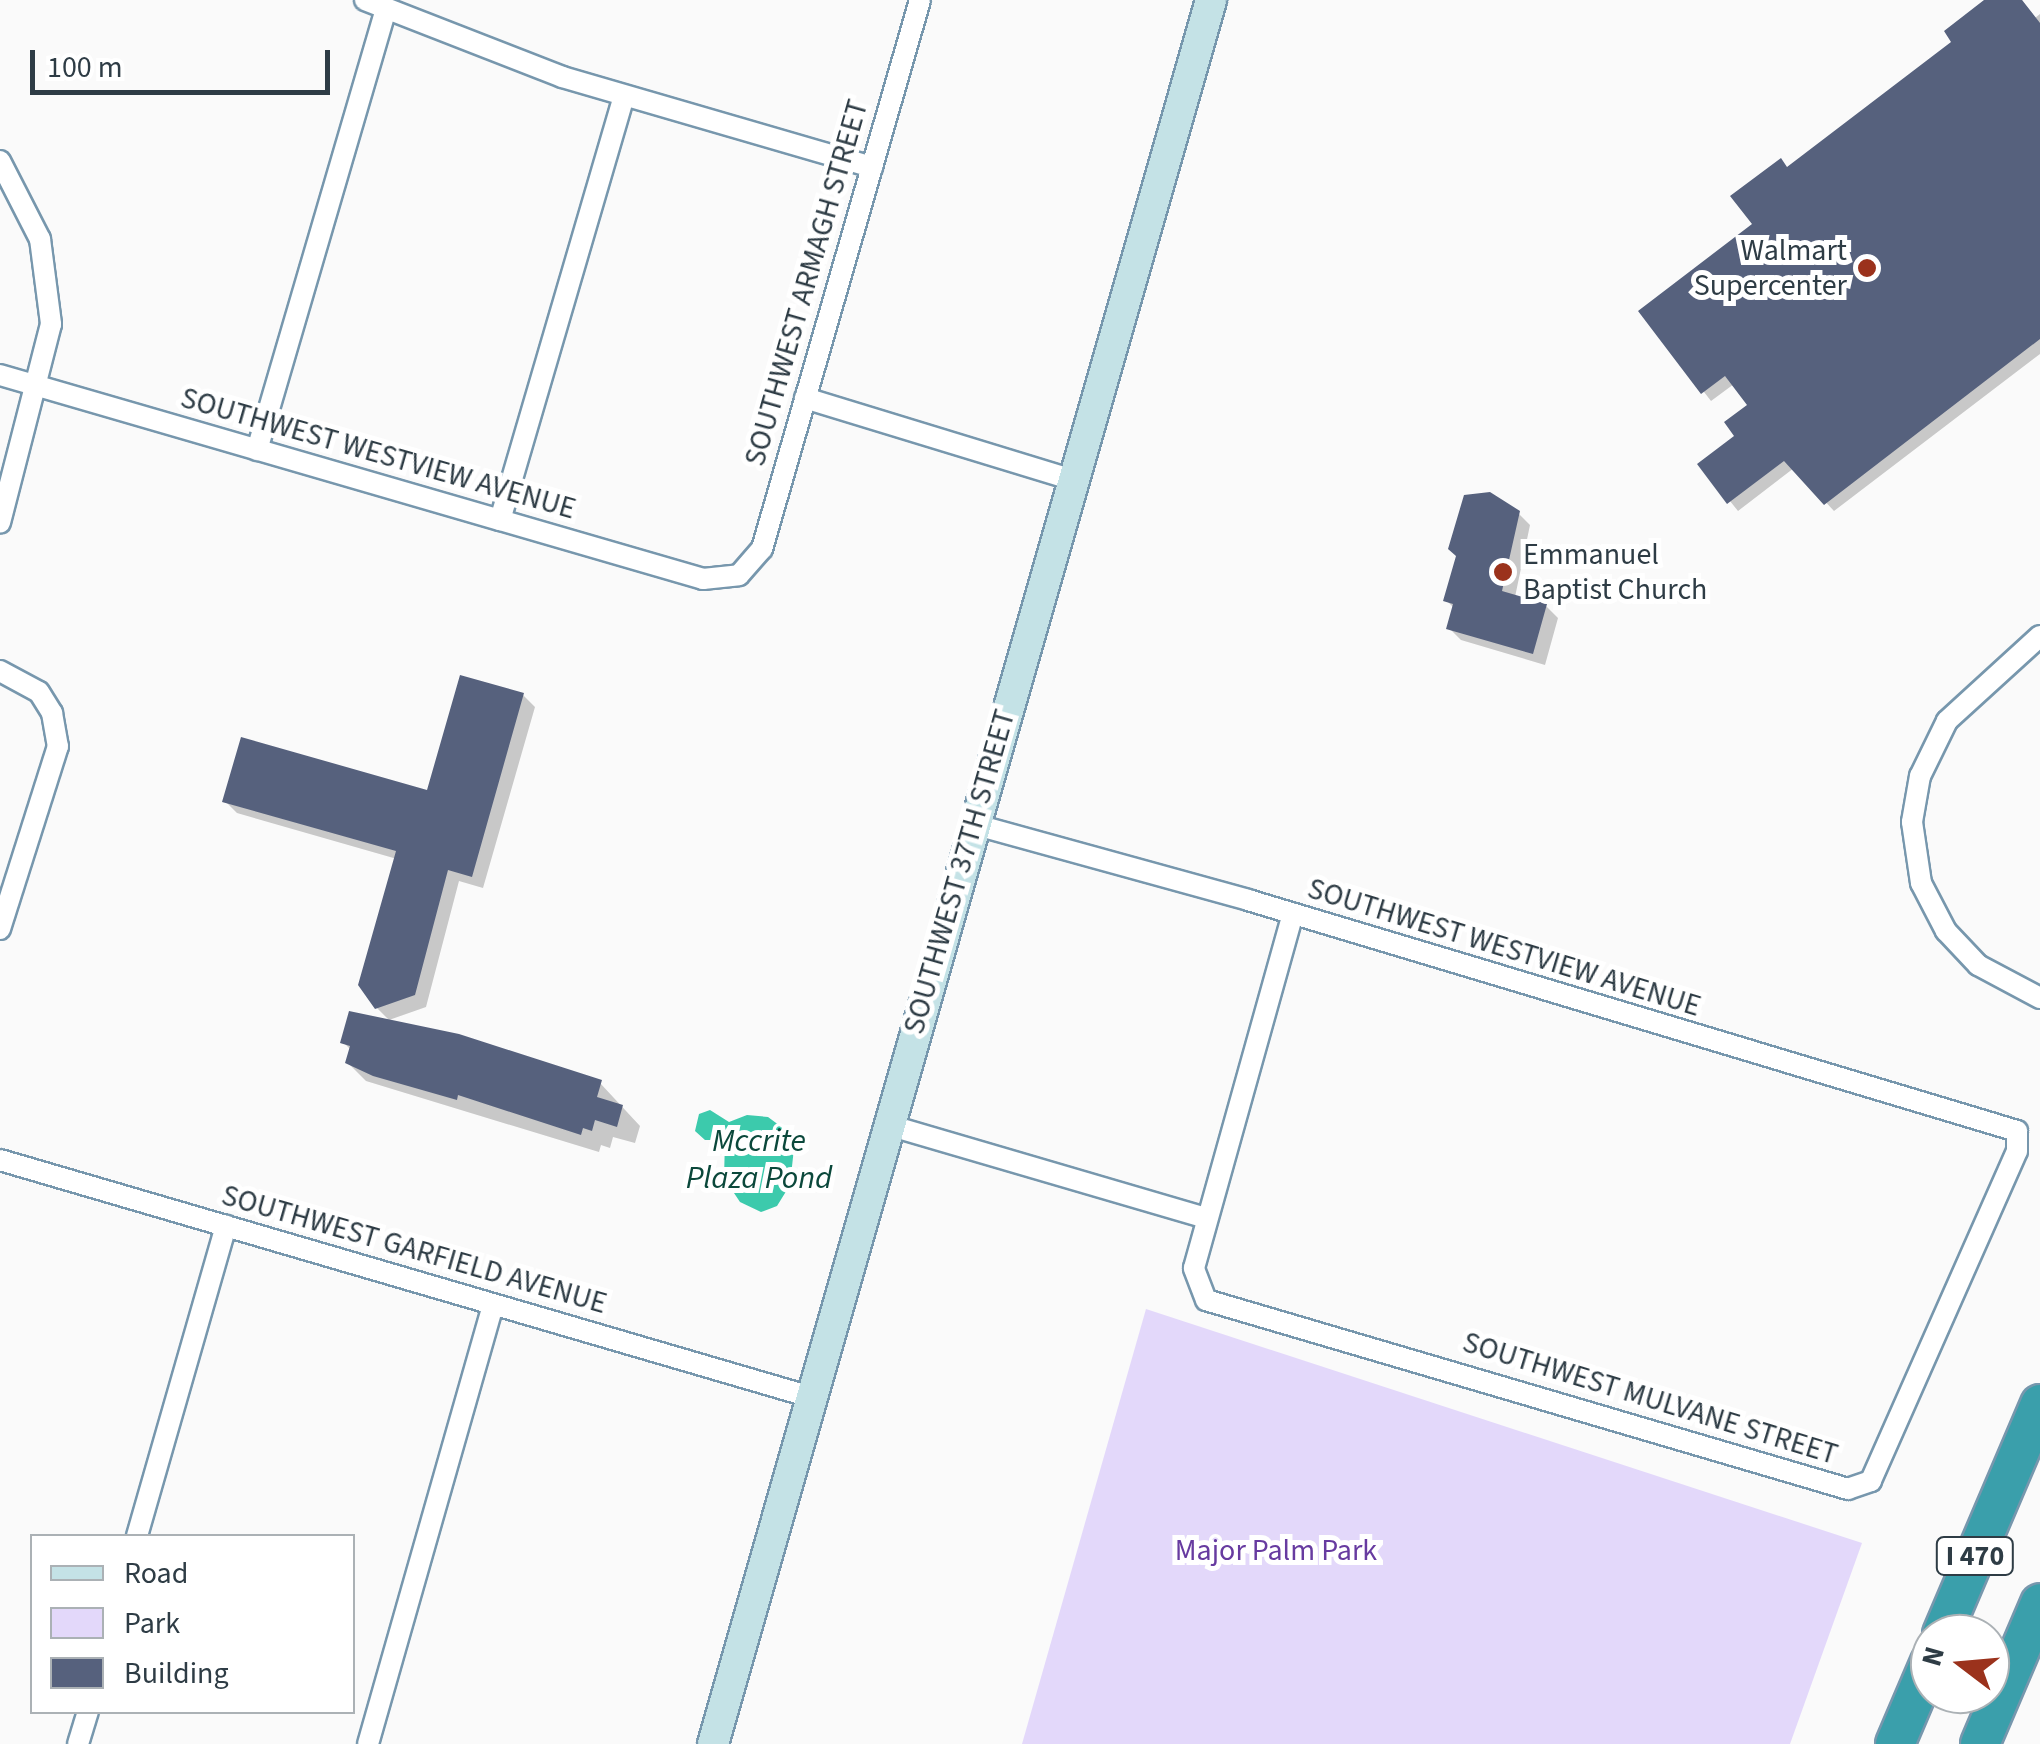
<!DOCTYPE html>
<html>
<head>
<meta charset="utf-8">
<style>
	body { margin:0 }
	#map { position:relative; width:2040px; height:1744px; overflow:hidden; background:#fafafa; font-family:"Source Sans 3",sans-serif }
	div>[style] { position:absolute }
	.green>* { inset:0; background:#e3d8fa }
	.water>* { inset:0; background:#3ccaac }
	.shadow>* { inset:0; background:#0003 }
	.building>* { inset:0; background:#56617d }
	.roads { filter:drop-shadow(2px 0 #7797ad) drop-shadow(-2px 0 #7797ad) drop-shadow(0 2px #7797ad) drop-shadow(0 -2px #7797ad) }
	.minor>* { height:20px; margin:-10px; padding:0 10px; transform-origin:10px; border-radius:10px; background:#fff }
	.secondary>* { height:30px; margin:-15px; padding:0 15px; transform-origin:15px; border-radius:15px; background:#c4e2e6 }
	.motorway>* { height:38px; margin:-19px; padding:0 19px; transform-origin:19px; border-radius:19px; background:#3a9fab }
	.dots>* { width:28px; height:28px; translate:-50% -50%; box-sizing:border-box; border:5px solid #fff; border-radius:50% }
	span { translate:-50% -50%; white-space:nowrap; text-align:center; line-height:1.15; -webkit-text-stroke:10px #fff; paint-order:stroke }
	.shield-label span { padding:2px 8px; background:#fff; border:2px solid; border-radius:8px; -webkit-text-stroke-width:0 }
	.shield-label { font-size:28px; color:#2e3c45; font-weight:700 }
	.poi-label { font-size:30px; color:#2e3c45 }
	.right { translate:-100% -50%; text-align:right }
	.left { translate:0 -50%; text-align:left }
	.street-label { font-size:30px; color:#2e3c45 }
	.park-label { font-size:30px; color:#673ba0 }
	.water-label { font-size:32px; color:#0b483b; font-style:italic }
	.legend { position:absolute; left:30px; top:1534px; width:325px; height:180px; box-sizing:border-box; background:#fff; border:2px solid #abb1b5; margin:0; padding:12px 18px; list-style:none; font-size:30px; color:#2e3c45 }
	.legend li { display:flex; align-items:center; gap:20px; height:50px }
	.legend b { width:50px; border:2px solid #abb1b5 }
	.north { position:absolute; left:1910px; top:1614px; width:100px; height:100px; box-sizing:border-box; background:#fff; border:2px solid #abb1b5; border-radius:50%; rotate:286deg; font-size:28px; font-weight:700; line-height:40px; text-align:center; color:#2e3c45 }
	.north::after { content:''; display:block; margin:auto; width:35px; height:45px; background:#9b321c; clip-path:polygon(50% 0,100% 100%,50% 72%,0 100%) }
	.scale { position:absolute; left:30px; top:50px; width:300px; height:45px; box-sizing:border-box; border:5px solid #2e3c45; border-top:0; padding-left:12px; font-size:30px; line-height:35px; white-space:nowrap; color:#2e3c45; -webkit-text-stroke:8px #fff; paint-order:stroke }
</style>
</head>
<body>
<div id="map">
	<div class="green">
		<div style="clip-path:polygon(1146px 1309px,1862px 1543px,1790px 1744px,1022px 1744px)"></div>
	</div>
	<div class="water">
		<div style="clip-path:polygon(710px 1110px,729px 1122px,747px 1115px,768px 1117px,791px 1134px,806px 1134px,808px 1142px,794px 1148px,790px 1185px,777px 1206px,761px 1212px,740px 1202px,724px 1178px,725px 1140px,705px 1140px,695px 1131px,699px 1114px)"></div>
	</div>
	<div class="shadow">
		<div style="clip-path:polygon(1989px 0,2022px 0,2035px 18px,2040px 14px,2040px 354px,1834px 511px,1794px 468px,1738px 511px,1701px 465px,1738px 436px,1750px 405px,1734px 384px,1711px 401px,1642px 312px,1755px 225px,1788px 169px,1954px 42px)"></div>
		<div style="clip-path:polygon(1518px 513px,1530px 525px,1515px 597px,1546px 606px,1558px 618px,1545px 665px,1461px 640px,1449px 628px,1454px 608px,1446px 600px)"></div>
		<div style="clip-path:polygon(523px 695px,535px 707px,483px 888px,459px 881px,426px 1007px,389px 1020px,377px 1008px,397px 859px,237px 813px,225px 801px,429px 793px)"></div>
		<div style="clip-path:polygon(343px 1042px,600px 1083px,640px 1126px,635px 1143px,613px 1137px,610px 1148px,601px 1145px,599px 1152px,366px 1081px,347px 1062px,351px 1050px)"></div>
	</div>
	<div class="building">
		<div style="clip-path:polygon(1984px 0,2022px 0,2040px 23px,2040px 339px,1824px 505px,1784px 461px,1727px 504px,1697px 464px,1734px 436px,1724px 422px,1747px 405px,1725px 376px,1701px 394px,1638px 311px,1752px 224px,1730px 196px,1781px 158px,1787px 167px,1951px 42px,1944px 31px)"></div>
		<div style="clip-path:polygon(1490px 492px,1520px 511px,1502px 591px,1547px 604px,1533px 654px,1446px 629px,1453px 604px,1443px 601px,1456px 556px,1448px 549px,1464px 495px)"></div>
		<div style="clip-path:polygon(460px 675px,524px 693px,472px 877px,448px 870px,415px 995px,375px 1009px,358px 985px,396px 851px,222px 802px,241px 737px,427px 790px)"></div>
		<div style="clip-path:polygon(349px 1011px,459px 1034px,602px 1080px,597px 1097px,623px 1105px,617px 1127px,595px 1120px,592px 1131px,583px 1128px,581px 1135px,458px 1095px,457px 1100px,373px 1076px,345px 1063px,350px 1046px,340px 1043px)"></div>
	</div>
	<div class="roads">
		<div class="minor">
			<div style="left:365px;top:0;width:212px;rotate:21.3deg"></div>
			<div style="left:562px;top:77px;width:323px;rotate:16.2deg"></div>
			<div style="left:0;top:161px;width:88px;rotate:62.9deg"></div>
			<div style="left:40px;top:239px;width:86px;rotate:82.6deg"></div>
			<div style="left:51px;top:324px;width:205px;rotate:104.4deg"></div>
			<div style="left:0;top:375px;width:732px;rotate:16.18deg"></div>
			<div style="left:703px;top:579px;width:36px;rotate:-6deg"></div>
			<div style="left:739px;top:575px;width:35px;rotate:-49deg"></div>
			<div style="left:762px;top:549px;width:571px;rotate:-73.94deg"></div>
			<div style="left:805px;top:398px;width:280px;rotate:17deg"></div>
			<div style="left:257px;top:450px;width:456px;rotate:-73.7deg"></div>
			<div style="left:500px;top:520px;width:442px;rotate:-73.7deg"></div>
			<div style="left:2040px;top:636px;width:126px;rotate:137.6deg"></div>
			<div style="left:1947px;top:721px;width:61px;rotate:116.1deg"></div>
			<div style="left:1920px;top:776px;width:47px;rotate:99.9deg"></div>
			<div style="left:1912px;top:822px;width:62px;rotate:81.6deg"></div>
			<div style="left:1921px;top:883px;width:54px;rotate:62.5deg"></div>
			<div style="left:1946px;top:931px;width:47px;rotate:46.7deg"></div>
			<div style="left:1978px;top:965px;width:70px;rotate:28deg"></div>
			<div style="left:0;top:671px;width:44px;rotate:28.3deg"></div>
			<div style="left:39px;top:692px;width:25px;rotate:58deg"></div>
			<div style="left:52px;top:713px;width:34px;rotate:80deg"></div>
			<div style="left:58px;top:746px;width:192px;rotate:107.6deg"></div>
			<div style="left:973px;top:824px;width:285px;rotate:15.4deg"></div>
			<div style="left:1248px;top:900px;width:803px;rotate:16.72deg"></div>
			<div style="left:2017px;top:1131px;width:20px;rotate:90deg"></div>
			<div style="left:2017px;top:1151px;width:361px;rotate:113.9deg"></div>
			<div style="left:1871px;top:1481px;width:24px;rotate:161deg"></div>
			<div style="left:1848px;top:1489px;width:669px;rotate:-163.6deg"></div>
			<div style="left:1206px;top:1300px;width:34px;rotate:-111deg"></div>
			<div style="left:1194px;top:1268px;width:368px;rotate:-74.4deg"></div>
			<div style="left:888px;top:1125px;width:332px;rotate:16.3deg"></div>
			<div style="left:0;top:1160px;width:845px;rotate:16.29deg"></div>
			<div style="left:137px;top:1536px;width:323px;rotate:-74deg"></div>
			<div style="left:78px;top:1744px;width:34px;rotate:-73deg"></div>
			<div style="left:368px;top:1744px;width:456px;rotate:-74.1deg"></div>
		</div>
		<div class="secondary">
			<div style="left:713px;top:1744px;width:1814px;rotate:-74.06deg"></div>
		</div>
		<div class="motorway">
			<div style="left:1942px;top:1634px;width:250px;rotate:-66.9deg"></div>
			<div style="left:1895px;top:1744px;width:89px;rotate:-66.9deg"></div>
			<div style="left:1980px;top:1744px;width:153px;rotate:-66.9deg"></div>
		</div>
	</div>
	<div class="dots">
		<div style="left:1867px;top:268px;background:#9b321c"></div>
		<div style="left:1503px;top:572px;background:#9b321c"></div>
	</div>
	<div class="shield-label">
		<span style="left:1975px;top:1556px">I 470</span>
	</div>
	<div class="poi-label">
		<span class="right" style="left:1847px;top:268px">Walmart<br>Supercenter</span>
		<span class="left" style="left:1523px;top:572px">Emmanuel<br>Baptist Church</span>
	</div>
	<div class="street-label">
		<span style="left:807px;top:283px;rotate:-74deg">SOUTHWEST ARMAGH STREET</span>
		<span style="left:378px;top:454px;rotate:16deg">SOUTHWEST WESTVIEW AVENUE</span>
		<span style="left:960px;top:872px;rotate:-74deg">SOUTHWEST 37TH STREET</span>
		<span style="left:1504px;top:948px;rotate:17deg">SOUTHWEST WESTVIEW AVENUE</span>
		<span style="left:414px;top:1250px;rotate:16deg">SOUTHWEST GARFIELD AVENUE</span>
		<span style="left:1650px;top:1399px;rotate:17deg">SOUTHWEST MULVANE STREET</span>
	</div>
	<div class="park-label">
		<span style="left:1276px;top:1551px">Major Palm Park</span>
	</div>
	<div class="water-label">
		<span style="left:759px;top:1160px">Mccrite<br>Plaza Pond</span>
	</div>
	<ul class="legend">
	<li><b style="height:12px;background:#c4e2e6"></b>Road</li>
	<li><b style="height:28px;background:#e3d8fa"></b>Park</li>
	<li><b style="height:28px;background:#56617d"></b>Building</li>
	</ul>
	<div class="north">N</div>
	<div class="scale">100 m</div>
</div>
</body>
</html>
